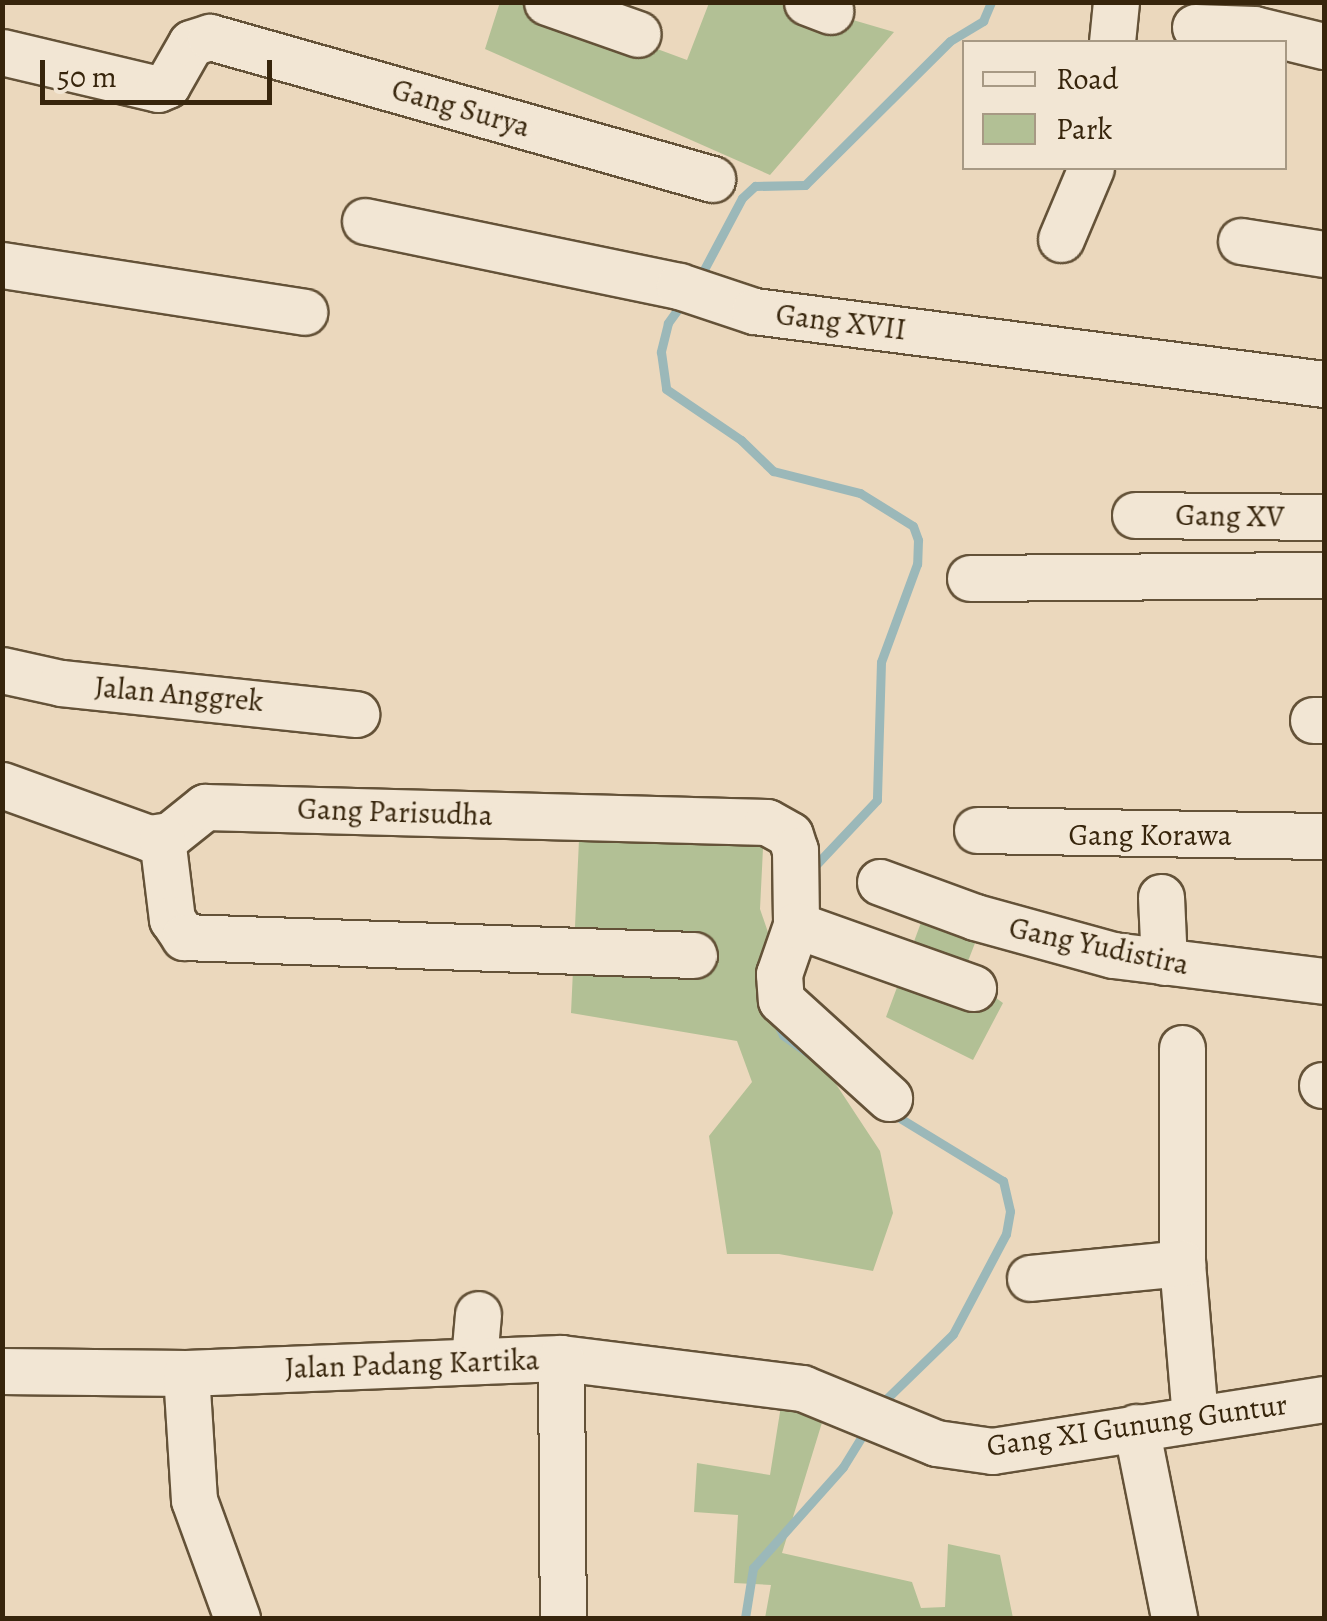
<!DOCTYPE html>
<html>
<head>
<meta charset="utf-8">
<style>
	body { margin:0 }
	#map { position:relative; width:1327px; height:1621px; overflow:hidden; background:#ebd8bd; font-family:Alegreya,serif }
	div>[style] { position:absolute }
	.green>* { inset:0; background:#b2c095 }
	.stream>* { height:9px; margin:-4.5px; padding:0 4.5px; transform-origin:4.5px; border-radius:4.5px; background:#9bb8b9 }
	.roads { filter:drop-shadow(2px 0 #645238) drop-shadow(-2px 0 #645238) drop-shadow(0 2px #645238) drop-shadow(0 -2px #645238) }
	.minor>* { height:45px; margin:-22.5px; padding:0 22.5px; transform-origin:22.5px; border-radius:22.5px; background:#f2e6d4 }
	span { translate:-50% -50%; white-space:nowrap; text-align:center; line-height:1.15; -webkit-text-stroke:8px #f2e6d4; paint-order:stroke }
	.street-label { font-size:30px; color:#37250c }
	.frame { position:absolute; inset:0; border:5px solid #37250c; pointer-events:none }
	.legend { position:absolute; left:962px; top:40px; width:325px; height:130px; box-sizing:border-box; background:#f2e6d4; border:2px solid #a79984; margin:0; padding:12px 18px; list-style:none; font-size:30px; color:#37250c }
	.legend li { display:flex; align-items:center; gap:20px; height:50px }
	.legend b { width:50px; border:2px solid #a79984 }
	.scale { position:absolute; left:40px; top:60px; width:232px; height:45px; box-sizing:border-box; border:5px solid #37250c; border-top:0; padding-left:12px; font-size:30px; line-height:35px; white-space:nowrap; color:#37250c; -webkit-text-stroke:8px #f2e6d4; paint-order:stroke }
</style>
</head>
<body>
<div id="map">
	<div class="green">
		<div style="clip-path:polygon(500px 2px,533px 3px,687px 60px,709px 3px,795px 3px,894px 32px,770px 175px,485px 49px)"></div>
		<div style="clip-path:polygon(580px 818px,764px 828px,760px 909px,803px 1034px,880px 1151px,893px 1213px,873px 1271px,779px 1254px,727px 1254px,709px 1136px,752px 1082px,737px 1041px,571px 1013px)"></div>
		<div style="clip-path:polygon(929px 901px,984px 920px,963px 974px,1003px 1003px,973px 1060px,886px 1017px)"></div>
		<div style="clip-path:polygon(783px 1393px,828px 1403px,782px 1553px,912px 1582px,921px 1608px,945px 1607px,948px 1544px,1000px 1555px,1013px 1618px,765px 1618px,771px 1585px,734px 1583px,738px 1515px,694px 1512px,697px 1463px,770px 1475px)"></div>
	</div>
	<div class="stream">
		<div style="left:700px;top:277px;width:89px;rotate:-62deg"></div>
		<div style="left:742px;top:198px;width:18px;rotate:-43deg"></div>
		<div style="left:755px;top:186px;width:50px;rotate:-1.1deg"></div>
		<div style="left:805px;top:185px;width:204px;rotate:-44.8deg"></div>
		<div style="left:950px;top:41px;width:39px;rotate:-31deg"></div>
		<div style="left:983px;top:21px;width:21px;rotate:-67deg"></div>
		<div style="left:683px;top:302px;width:26px;rotate:126deg"></div>
		<div style="left:668px;top:323px;width:30px;rotate:104deg"></div>
		<div style="left:661px;top:352px;width:37px;rotate:82deg"></div>
		<div style="left:666px;top:389px;width:91px;rotate:34.2deg"></div>
		<div style="left:741px;top:440px;width:45px;rotate:44.1deg"></div>
		<div style="left:773px;top:471px;width:90px;rotate:14.2deg"></div>
		<div style="left:860px;top:493px;width:62px;rotate:31.9deg"></div>
		<div style="left:913px;top:526px;width:15px;rotate:70deg"></div>
		<div style="left:918px;top:540px;width:24px;rotate:92deg"></div>
		<div style="left:917px;top:564px;width:104px;rotate:110.2deg"></div>
		<div style="left:881px;top:662px;width:138px;rotate:91.7deg"></div>
		<div style="left:877px;top:800px;width:95px;rotate:133.3deg"></div>
		<div style="left:775px;top:1018px;width:19px;rotate:65deg"></div>
		<div style="left:783px;top:1035px;width:31px;rotate:36deg"></div>
		<div style="left:879px;top:1406px;width:103px;rotate:-44.2deg"></div>
		<div style="left:953px;top:1334px;width:113px;rotate:-62.1deg"></div>
		<div style="left:1006px;top:1234px;width:23px;rotate:-80deg"></div>
		<div style="left:1010px;top:1211px;width:31px;rotate:-103deg"></div>
		<div style="left:1003px;top:1181px;width:132px;rotate:-148.6deg"></div>
		<div style="left:745px;top:1618px;width:51px;rotate:-80.9deg"></div>
		<div style="left:753px;top:1568px;width:135px;rotate:-48.3deg"></div>
		<div style="left:843px;top:1467px;width:46px;rotate:-58.4deg"></div>
	</div>
	<div class="roads">
		<div class="minor">
			<div style="left:547px;top:2px;width:96px;rotate:19.4deg"></div>
			<div style="left:807px;top:2px;width:25px;rotate:21deg"></div>
			<div style="left:1195px;top:27px;width:59px;rotate:1.9deg"></div>
			<div style="left:1254px;top:29px;width:72px;rotate:13.7deg"></div>
			<div style="left:1112px;top:42px;width:40px;rotate:-84.3deg"></div>
			<div style="left:2px;top:52px;width:160px;rotate:13.3deg"></div>
			<div style="left:158px;top:89px;width:10px;rotate:-24deg"></div>
			<div style="left:167px;top:85px;width:48px;rotate:-60.3deg"></div>
			<div style="left:191px;top:43px;width:20px;rotate:-18deg"></div>
			<div style="left:210px;top:37px;width:522px;rotate:15.79deg"></div>
			<div style="left:365px;top:221px;width:321px;rotate:11.7deg"></div>
			<div style="left:679px;top:286px;width:79px;rotate:18.4deg"></div>
			<div style="left:754px;top:311px;width:575px;rotate:7.3deg"></div>
			<div style="left:1061px;top:239px;width:77px;rotate:-67.1deg"></div>
			<div style="left:1241px;top:241px;width:84px;rotate:8.9deg"></div>
			<div style="left:2px;top:265px;width:306px;rotate:8.8deg"></div>
			<div style="left:1135px;top:515px;width:189px;rotate:0.6deg"></div>
			<div style="left:970px;top:578px;width:354px;rotate:-0.5deg"></div>
			<div style="left:2px;top:670px;width:60px;rotate:12.4deg"></div>
			<div style="left:61px;top:683px;width:297px;rotate:6deg"></div>
			<div style="left:1313px;top:720px;width:11px"></div>
			<div style="left:2px;top:785px;width:156px;rotate:19.8deg"></div>
			<div style="left:149px;top:838px;width:21px;rotate:-8deg"></div>
			<div style="left:170px;top:835px;width:45px;rotate:-38.7deg"></div>
			<div style="left:205px;top:807px;width:562px;rotate:1.53deg"></div>
			<div style="left:767px;top:822px;width:26px;rotate:29deg"></div>
			<div style="left:790px;top:835px;width:16px;rotate:72deg"></div>
			<div style="left:795px;top:850px;width:75px;rotate:89.2deg"></div>
			<div style="left:796px;top:925px;width:52px;rotate:109.1deg"></div>
			<div style="left:779px;top:974px;width:26px;rotate:86deg"></div>
			<div style="left:781px;top:1000px;width:146px;rotate:42.2deg"></div>
			<div style="left:977px;top:830px;width:347px;rotate:1deg"></div>
			<div style="left:162px;top:838px;width:82px;rotate:83deg"></div>
			<div style="left:172px;top:919px;width:22px;rotate:56deg"></div>
			<div style="left:184px;top:937px;width:510px;rotate:2.02deg"></div>
			<div style="left:880px;top:882px;width:101px;rotate:20.2deg"></div>
			<div style="left:975px;top:917px;width:143px;rotate:15.4deg"></div>
			<div style="left:1113px;top:955px;width:213px;rotate:7deg"></div>
			<div style="left:1161px;top:897px;width:65px;rotate:87.4deg"></div>
			<div style="left:796px;top:925px;width:188px;rotate:19.6deg"></div>
			<div style="left:1182px;top:1048px;width:215px;rotate:90deg"></div>
			<div style="left:1182px;top:1263px;width:156px;rotate:85.2deg"></div>
			<div style="left:1322px;top:1085px;width:2px"></div>
			<div style="left:1030px;top:1278px;width:153px;rotate:-5.6deg"></div>
			<div style="left:561px;top:1358px;width:243px;rotate:7.1deg"></div>
			<div style="left:802px;top:1388px;width:145px;rotate:22.3deg"></div>
			<div style="left:936px;top:1443px;width:57px;rotate:8.1deg"></div>
			<div style="left:992px;top:1451px;width:336px;rotate:-8.9deg"></div>
			<div style="left:474px;top:1359px;width:45px;rotate:-84.9deg"></div>
			<div style="left:2px;top:1371px;width:184px;rotate:0.6deg"></div>
			<div style="left:186px;top:1373px;width:375px;rotate:-2.3deg"></div>
			<div style="left:561px;top:1358px;width:260px;rotate:89.6deg"></div>
			<div style="left:186px;top:1373px;width:127px;rotate:86.4deg"></div>
			<div style="left:194px;top:1500px;width:126px;rotate:70deg"></div>
			<div style="left:1136px;top:1427px;width:195px;rotate:78.7deg"></div>
		</div>
	</div>
	<div class="street-label">
		<span style="left:461px;top:108px;rotate:16deg">Gang Surya</span>
		<span style="left:841px;top:322px;rotate:7deg">Gang XVII</span>
		<span style="left:1230px;top:516px;rotate:1deg">Gang XV</span>
		<span style="left:179px;top:694px;rotate:5deg">Jalan Anggrek</span>
		<span style="left:395px;top:812px;rotate:2deg">Gang Parisudha</span>
		<span style="left:1150px;top:835px">Gang Korawa</span>
		<span style="left:1099px;top:946px;rotate:12deg">Gang Yudistira</span>
		<span style="left:412px;top:1364px;rotate:-2deg">Jalan Padang Kartika</span>
		<span style="left:1137px;top:1425px;rotate:-8deg">Gang XI Gunung Guntur</span>
	</div>
	<div class="frame"></div>
	<ul class="legend">
	<li><b style="height:12px;background:#f2e6d4"></b>Road</li>
	<li><b style="height:28px;background:#b2c095"></b>Park</li>
	</ul>
	<div class="scale">50 m</div>
</div>
</body>
</html>
